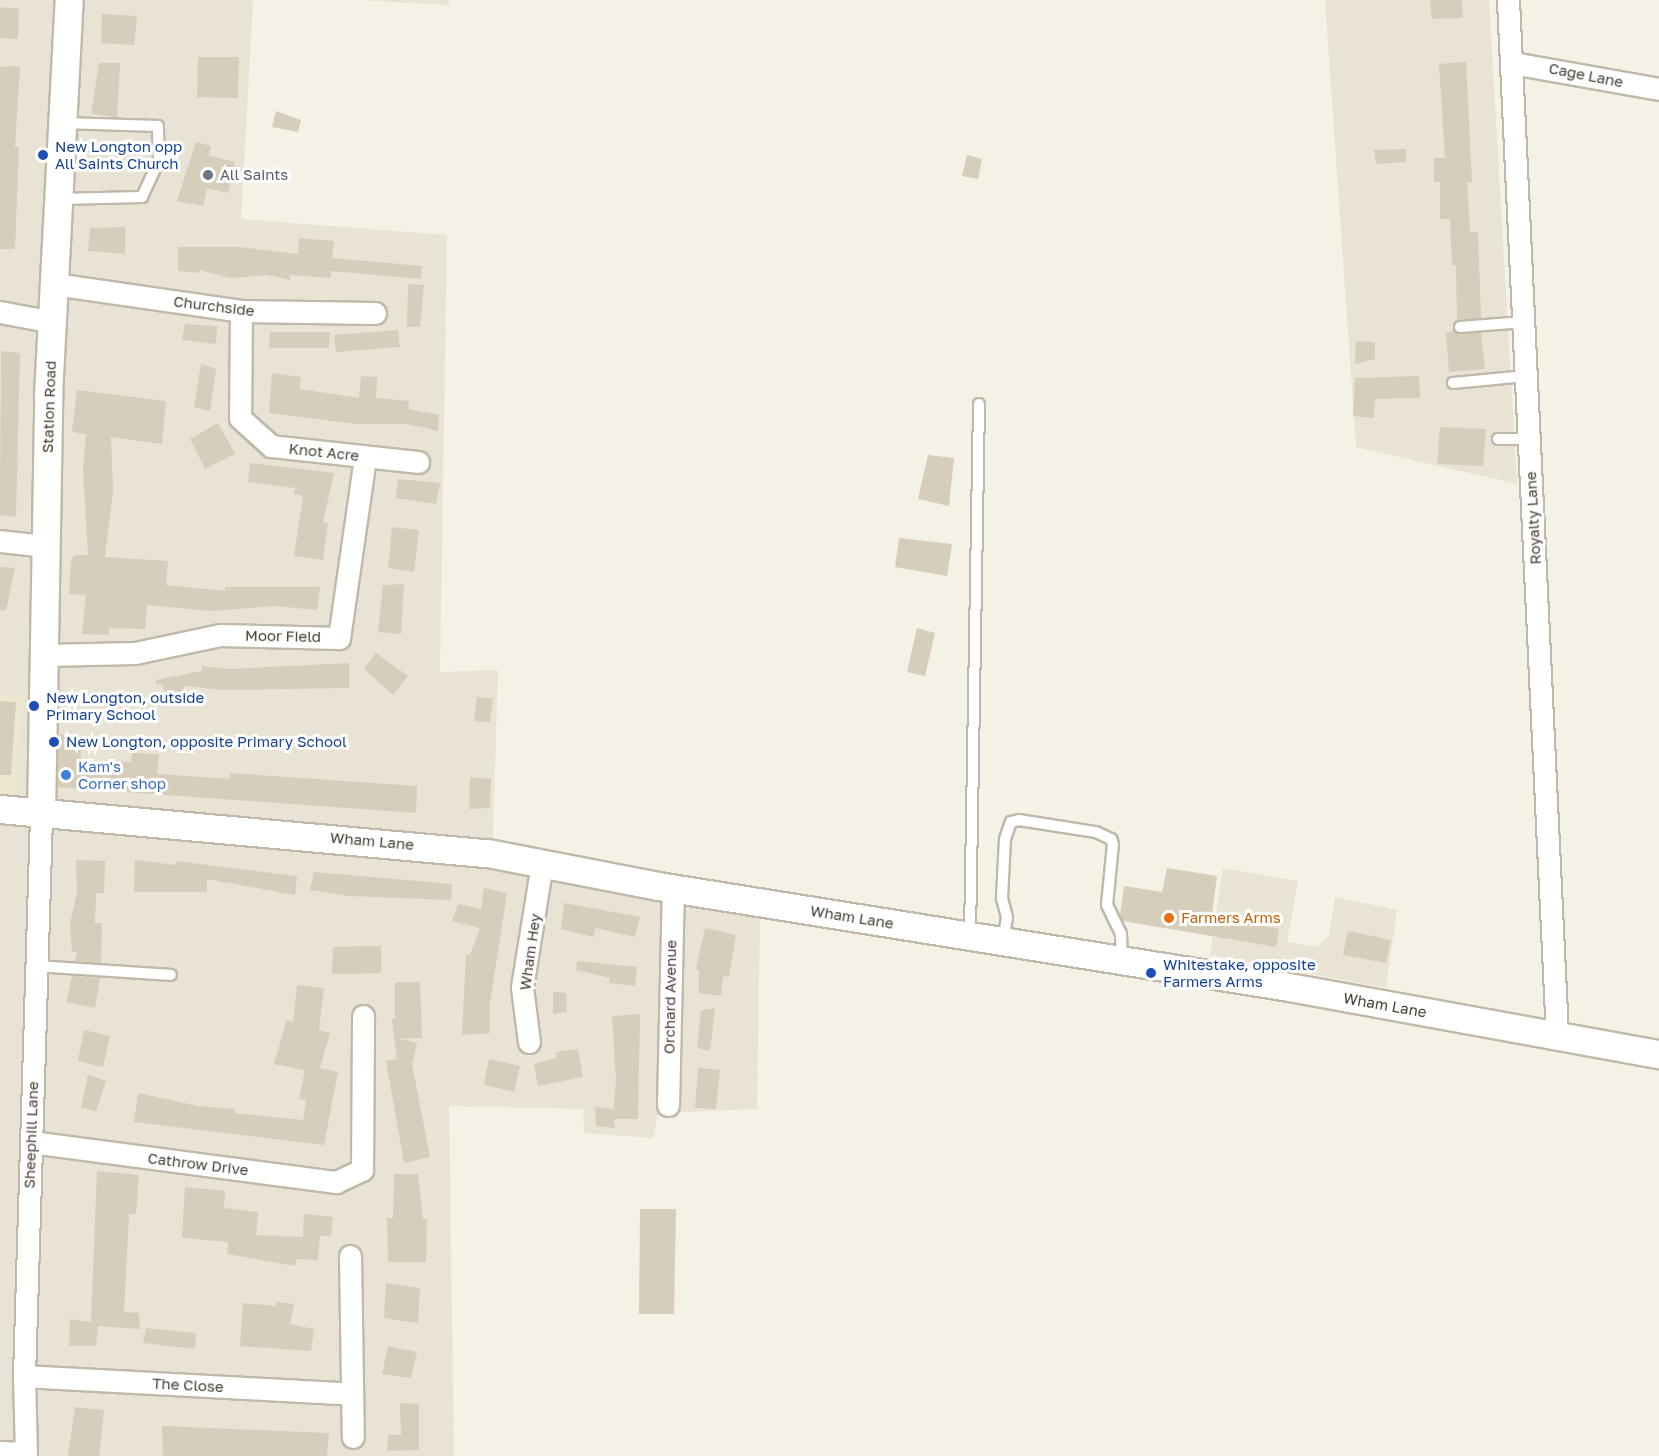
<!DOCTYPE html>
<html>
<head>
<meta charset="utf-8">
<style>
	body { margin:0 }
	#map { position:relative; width:1659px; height:1456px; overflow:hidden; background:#f4f1e7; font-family:"Golos Text",sans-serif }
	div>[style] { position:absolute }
	.residential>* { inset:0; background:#e8e3d4 }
	.education>* { inset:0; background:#eee7d0 }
	.building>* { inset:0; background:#d6cdbb }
	.roads { filter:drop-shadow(2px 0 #c0b9a9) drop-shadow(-2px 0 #c0b9a9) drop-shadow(0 2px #c0b9a9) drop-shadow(0 -2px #c0b9a9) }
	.service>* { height:10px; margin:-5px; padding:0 5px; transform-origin:5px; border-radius:5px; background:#fff }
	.minor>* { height:21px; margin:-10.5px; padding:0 10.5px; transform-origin:10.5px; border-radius:10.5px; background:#fff }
	.tertiary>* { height:27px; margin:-13.5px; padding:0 13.5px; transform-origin:13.5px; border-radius:13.5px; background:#fff }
	.dots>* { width:16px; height:16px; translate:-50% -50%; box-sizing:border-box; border:3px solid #fff; border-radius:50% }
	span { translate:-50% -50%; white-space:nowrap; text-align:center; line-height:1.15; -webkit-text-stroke:6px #fff; paint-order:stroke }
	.street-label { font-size:15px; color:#474135 }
	.transit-label { font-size:15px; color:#164399 }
	.left { translate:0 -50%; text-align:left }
	.worship-label { font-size:15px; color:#5b616d }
	.shop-label { font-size:15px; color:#366cbe }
	.food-label { font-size:15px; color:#c56008 }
</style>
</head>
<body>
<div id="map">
	<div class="residential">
		<div style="clip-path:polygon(0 0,253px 0,241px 219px,447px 235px,440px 672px,498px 670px,492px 864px,760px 915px,757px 1109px,658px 1113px,653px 1138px,584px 1133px,583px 1109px,449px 1106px,454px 1456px,0 1456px)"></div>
		<div style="clip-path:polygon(362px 0,449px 0,449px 5px)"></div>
		<div style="clip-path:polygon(1325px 0,1489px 0,1517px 484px,1356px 447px)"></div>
		<div style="clip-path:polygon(1223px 868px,1298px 881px,1287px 942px,1317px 947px,1329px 936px,1335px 897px,1397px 910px,1386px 988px,1210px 955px)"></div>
	</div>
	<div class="education">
		<div style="clip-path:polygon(0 694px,23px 696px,13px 798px,0 796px)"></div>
	</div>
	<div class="building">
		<div style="clip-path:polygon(1430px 0,1462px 0,1463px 18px,1432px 19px)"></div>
		<div style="clip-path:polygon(0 7px,19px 9px,18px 39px,0 38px)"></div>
		<div style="clip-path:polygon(102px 14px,137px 16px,134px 45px,101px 43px)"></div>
		<div style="clip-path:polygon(198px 57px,239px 57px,238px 98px,197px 97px)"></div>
		<div style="clip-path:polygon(1466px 62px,1472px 182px,1467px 182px,1470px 232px,1478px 232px,1481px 318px,1457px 320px,1456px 265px,1452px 265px,1450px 219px,1440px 219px,1440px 182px,1434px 182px,1434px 158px,1445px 158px,1439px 64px)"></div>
		<div style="clip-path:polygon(99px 63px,120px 63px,117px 117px,91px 114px)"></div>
		<div style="clip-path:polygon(20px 66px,15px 147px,19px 147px,15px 249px,0 249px,0 67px)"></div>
		<div style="clip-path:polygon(276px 111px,301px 120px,298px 132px,272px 127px)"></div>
		<div style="clip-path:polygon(196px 142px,211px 146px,209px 156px,235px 162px,228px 193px,207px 188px,203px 206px,177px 201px)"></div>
		<div style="clip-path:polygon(1406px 149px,1406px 162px,1376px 164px,1374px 150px)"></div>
		<div style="clip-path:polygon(967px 155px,982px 159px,978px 179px,962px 176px)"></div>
		<div style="clip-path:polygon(125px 227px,125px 254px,88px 251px,90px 228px)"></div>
		<div style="clip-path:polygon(299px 238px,334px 241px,332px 258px,422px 266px,421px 279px,331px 271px,331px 278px,290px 275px,290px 280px,268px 275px,232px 278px,199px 270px,199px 273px,178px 271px,178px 247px,240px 247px,298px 254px)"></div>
		<div style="clip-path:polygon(408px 284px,424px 285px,420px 327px,407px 327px)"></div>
		<div style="clip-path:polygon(185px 324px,217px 326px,216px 344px,182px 340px)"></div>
		<div style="clip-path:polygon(398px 330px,400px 347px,336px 352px,334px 335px)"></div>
		<div style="clip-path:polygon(1454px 331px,1481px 333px,1485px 369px,1449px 372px,1446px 333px)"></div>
		<div style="clip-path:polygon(270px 332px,330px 332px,329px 348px,269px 348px)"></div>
		<div style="clip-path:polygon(1356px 341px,1375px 342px,1375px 359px,1355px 364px)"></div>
		<div style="clip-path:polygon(1px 351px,20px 353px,16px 517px,0 515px)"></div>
		<div style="clip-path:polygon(201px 364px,216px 369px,210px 411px,194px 407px)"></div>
		<div style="clip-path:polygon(272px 373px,301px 377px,300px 389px,359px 398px,361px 376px,377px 377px,376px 398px,409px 401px,408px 409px,439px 415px,438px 431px,407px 424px,356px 424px,269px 413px)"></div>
		<div style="clip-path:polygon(1419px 376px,1420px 398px,1375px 399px,1374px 418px,1353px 416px,1355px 378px)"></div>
		<div style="clip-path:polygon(77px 390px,166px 401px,162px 444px,111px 437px,113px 490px,105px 557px,168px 561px,166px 585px,225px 591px,225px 587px,320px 587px,317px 610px,275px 606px,211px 611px,147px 605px,145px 629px,109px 628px,109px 635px,82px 634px,86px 595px,69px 594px,71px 559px,75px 555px,88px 555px,83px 469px,86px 434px,72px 432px)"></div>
		<div style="clip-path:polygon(218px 423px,235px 454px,205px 469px,190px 439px)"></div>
		<div style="clip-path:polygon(1440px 427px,1486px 429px,1483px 466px,1437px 464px)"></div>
		<div style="clip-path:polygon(928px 455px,954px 458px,949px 506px,918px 499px)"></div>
		<div style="clip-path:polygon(250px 463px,334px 473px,323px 523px,328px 523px,323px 560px,294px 556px,303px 496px,294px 494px,295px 488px,248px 482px)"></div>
		<div style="clip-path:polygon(398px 479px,440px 483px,436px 504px,396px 498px)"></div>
		<div style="clip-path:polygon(392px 527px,419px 530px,414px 572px,388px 568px)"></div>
		<div style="clip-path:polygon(899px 538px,952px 544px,947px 576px,895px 567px)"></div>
		<div style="clip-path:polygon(0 567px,15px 568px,6px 611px,0 610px)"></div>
		<div style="clip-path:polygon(404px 584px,401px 634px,378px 632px,383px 585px)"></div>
		<div style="clip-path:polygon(917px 628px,935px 633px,925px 676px,907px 672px)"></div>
		<div style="clip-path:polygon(376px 653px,408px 676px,393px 695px,364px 669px)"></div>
		<div style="clip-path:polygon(349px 663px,349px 688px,226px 690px,183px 686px,185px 695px,165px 699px,163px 685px,156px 684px,156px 680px,202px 671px,202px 666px,229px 669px)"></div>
		<div style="clip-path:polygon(477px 697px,493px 698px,490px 722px,474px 721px)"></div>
		<div style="clip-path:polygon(0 701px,16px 702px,11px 775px,0 775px)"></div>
		<div style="clip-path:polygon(58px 734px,80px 735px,81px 761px,131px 762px,132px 753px,159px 754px,157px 774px,230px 779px,230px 773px,417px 786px,416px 813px,57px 787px)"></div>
		<div style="clip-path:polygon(470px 777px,491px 779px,490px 808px,469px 809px)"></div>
		<div style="clip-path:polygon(76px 860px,105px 861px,104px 893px,96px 893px,95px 923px,102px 923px,101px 963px,75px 961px,77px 952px,72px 952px,70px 924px,77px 892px)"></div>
		<div style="clip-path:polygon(135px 860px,175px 865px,176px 861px,297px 876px,295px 895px,207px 879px,207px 892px,134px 892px)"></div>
		<div style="clip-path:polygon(1167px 868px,1217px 876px,1212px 915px,1279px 929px,1276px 947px,1123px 921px,1120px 915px,1124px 886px,1162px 892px)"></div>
		<div style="clip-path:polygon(314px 872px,452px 884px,451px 900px,349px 896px,310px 890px)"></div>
		<div style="clip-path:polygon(484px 888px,507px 893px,490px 1003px,490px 1033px,462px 1035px,466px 954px,470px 955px,480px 928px,452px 921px,458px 904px,481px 909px)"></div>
		<div style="clip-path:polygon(564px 903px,640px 917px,635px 937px,595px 928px,594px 937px,561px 929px)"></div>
		<div style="clip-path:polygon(705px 928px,736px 935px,729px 977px,723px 976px,721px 996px,699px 993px,699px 970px,696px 969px)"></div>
		<div style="clip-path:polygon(1348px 931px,1391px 940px,1386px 963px,1343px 955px)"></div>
		<div style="clip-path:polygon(381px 946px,381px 973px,332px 974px,333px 947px)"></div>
		<div style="clip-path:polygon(577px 961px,637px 967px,635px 986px,609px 983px,610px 978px,576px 970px)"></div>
		<div style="clip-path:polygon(72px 976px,100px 978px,95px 1008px,66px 1002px)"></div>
		<div style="clip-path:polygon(395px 982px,420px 982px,422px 1038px,399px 1039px,417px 1043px,412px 1064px,430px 1157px,404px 1163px,386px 1061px,397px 1059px,392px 1019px,395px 1019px)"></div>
		<div style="clip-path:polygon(297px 985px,324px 988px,319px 1030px,330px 1033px,320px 1068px,338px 1072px,324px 1145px,134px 1122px,138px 1093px,198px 1106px,235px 1109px,234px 1113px,303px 1120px,306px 1100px,299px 1099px,305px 1070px,274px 1064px,287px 1020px,293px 1022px)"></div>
		<div style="clip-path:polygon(553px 992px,566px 993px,567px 1012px,553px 1014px)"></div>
		<div style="clip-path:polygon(715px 1008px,710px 1051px,697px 1048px,701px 1010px)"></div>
		<div style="clip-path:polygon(640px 1014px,638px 1119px,614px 1119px,615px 1128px,596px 1126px,595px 1107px,613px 1109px,613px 1114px,616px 1079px,612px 1016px)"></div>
		<div style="clip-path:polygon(84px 1030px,110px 1036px,103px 1067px,78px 1061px)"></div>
		<div style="clip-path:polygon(578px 1049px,583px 1077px,538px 1086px,534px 1064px,557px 1058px,556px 1052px)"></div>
		<div style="clip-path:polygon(489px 1059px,520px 1066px,514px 1092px,484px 1085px)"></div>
		<div style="clip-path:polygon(698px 1068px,720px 1070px,716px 1109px,695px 1108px)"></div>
		<div style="clip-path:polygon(88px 1074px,106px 1081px,96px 1111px,81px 1108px)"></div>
		<div style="clip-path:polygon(97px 1171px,139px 1175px,136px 1214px,129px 1214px,124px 1312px,139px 1313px,140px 1329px,98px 1326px,96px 1346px,69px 1346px,70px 1319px,91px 1322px)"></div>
		<div style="clip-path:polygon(394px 1174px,418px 1174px,423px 1219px,427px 1219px,426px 1262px,388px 1262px,387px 1218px,393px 1218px)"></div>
		<div style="clip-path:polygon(185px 1187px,225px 1191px,224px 1208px,258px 1212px,256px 1235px,303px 1237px,304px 1214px,333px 1217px,331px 1236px,320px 1236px,318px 1260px,296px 1259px,295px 1266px,227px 1254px,228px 1242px,182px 1238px)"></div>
		<div style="clip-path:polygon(640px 1209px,676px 1209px,674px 1314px,639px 1314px)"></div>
		<div style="clip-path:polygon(386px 1283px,420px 1288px,418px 1323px,384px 1318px)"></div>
		<div style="clip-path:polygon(276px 1302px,294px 1304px,290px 1324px,314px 1329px,311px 1351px,240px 1346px,243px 1303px,276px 1306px)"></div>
		<div style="clip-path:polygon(146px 1328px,196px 1333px,195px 1349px,143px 1343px)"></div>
		<div style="clip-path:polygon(388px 1346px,417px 1352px,411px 1378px,382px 1374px)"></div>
		<div style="clip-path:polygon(400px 1403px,419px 1404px,419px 1450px,387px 1451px,388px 1435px,401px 1435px)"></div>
		<div style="clip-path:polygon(75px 1407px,104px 1410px,99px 1456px,68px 1456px)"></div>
		<div style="clip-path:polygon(162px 1426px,329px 1433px,327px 1456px,163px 1456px)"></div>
	</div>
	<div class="roads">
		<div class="service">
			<div style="left:59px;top:199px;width:83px;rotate:-1.4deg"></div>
			<div style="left:142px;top:197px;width:41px;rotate:-65.3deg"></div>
			<div style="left:159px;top:160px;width:34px;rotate:-92deg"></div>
			<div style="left:158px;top:126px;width:95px;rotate:-178.2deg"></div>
			<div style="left:1460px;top:327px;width:64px;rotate:-4.5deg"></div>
			<div style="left:1453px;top:383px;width:73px;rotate:-5.5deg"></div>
			<div style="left:1498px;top:439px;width:31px"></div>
			<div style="left:970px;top:935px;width:531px;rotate:-89.03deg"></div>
			<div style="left:1003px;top:940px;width:23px;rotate:-80deg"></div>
			<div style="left:1007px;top:917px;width:20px;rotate:-105deg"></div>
			<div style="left:1002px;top:898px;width:59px;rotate:-87.1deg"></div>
			<div style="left:1005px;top:839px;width:18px;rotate:-71deg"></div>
			<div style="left:1011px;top:822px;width:8px;rotate:-14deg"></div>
			<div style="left:1019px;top:820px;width:78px;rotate:8.9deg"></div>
			<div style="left:1096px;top:832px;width:17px;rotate:25deg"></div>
			<div style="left:1111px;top:839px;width:5px;rotate:68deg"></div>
			<div style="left:1113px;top:844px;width:61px;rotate:95.6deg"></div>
			<div style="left:1107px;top:905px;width:32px;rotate:64deg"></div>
			<div style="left:1121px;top:934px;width:27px;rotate:88deg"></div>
			<div style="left:37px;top:966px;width:134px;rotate:3.8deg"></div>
		</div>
		<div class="minor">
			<div style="left:1508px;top:0;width:1037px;rotate:87.29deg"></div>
			<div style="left:1512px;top:63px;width:149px;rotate:10deg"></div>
			<div style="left:54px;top:284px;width:189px;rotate:8.2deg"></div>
			<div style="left:241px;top:311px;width:134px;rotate:0.9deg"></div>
			<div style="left:241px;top:311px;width:107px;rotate:90.5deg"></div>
			<div style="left:240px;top:418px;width:42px;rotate:42.1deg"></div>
			<div style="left:271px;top:446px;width:148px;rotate:6.2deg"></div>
			<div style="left:0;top:312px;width:54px;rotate:10.7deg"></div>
			<div style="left:0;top:541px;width:45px;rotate:6.3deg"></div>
			<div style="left:45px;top:655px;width:90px;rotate:-1.3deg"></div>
			<div style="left:135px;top:653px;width:87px;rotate:-12deg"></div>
			<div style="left:220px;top:635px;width:119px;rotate:1.4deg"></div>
			<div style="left:339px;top:638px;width:183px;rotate:-81.8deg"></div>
			<div style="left:529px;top:1042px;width:55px;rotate:-97.3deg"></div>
			<div style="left:522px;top:987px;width:126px;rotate:-80.8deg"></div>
			<div style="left:668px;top:1105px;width:216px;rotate:-88.7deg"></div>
			<div style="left:31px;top:1142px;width:308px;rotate:7.5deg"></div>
			<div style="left:336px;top:1182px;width:29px;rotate:-25deg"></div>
			<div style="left:362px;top:1170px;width:154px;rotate:-89.6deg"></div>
			<div style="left:350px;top:1256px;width:181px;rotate:89.1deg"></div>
			<div style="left:24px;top:1376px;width:328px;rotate:3.1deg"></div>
			<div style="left:0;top:1452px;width:26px;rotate:2deg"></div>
			<div style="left:26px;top:1456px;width:80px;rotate:-91.4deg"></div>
			<div style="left:24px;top:1376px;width:561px;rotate:-88.26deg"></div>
		</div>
		<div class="tertiary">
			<div style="left:0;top:809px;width:490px;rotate:5.2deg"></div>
			<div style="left:488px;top:853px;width:173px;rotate:11deg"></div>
			<div style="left:658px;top:886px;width:633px;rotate:9.09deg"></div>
			<div style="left:1283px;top:986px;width:382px;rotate:10.3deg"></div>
			<div style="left:41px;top:815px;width:420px;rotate:-89deg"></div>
			<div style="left:48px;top:395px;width:396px;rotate:-87deg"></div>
		</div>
	</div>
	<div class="dots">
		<div style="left:43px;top:155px;background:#1a4fb4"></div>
		<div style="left:208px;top:175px;background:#6b7280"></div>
		<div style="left:34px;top:706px;background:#1a4fb4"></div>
		<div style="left:54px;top:742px;background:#1a4fb4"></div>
		<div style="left:66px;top:775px;background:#3f7fe0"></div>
		<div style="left:1169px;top:918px;background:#e8710a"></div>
		<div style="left:1151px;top:973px;background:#1a4fb4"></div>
	</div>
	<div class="street-label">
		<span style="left:1586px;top:75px;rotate:11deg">Cage Lane</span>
		<span style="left:214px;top:306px;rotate:7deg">Churchside</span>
		<span style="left:49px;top:407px;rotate:-88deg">Station Road</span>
		<span style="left:324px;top:452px;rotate:6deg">Knot Acre</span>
		<span style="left:1533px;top:518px;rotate:-93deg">Royalty Lane</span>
		<span style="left:283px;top:636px;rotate:1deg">Moor Field</span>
		<span style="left:372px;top:841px;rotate:5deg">Wham Lane</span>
		<span style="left:852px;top:917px;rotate:9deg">Wham Lane</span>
		<span style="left:530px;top:952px;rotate:-82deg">Wham Hey</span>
		<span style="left:670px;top:997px;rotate:-89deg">Orchard Avenue</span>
		<span style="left:1385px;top:1005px;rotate:10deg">Wham Lane</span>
		<span style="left:31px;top:1135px;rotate:-88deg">Sheephill Lane</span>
		<span style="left:198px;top:1164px;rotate:7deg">Cathrow Drive</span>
		<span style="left:188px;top:1385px;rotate:3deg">The Close</span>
	</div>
	<div class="transit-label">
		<span class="left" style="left:55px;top:155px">New Longton opp<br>All Saints Church</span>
		<span class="left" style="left:46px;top:706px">New Longton, outside<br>Primary School</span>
		<span class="left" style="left:66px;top:742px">New Longton, opposite Primary School</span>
		<span class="left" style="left:1163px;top:973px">Whitestake, opposite<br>Farmers Arms</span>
	</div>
	<div class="worship-label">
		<span class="left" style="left:220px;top:175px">All Saints</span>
	</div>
	<div class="shop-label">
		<span class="left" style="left:78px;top:775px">Kam's<br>Corner shop</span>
	</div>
	<div class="food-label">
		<span class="left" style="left:1181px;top:918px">Farmers Arms</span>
	</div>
</div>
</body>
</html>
